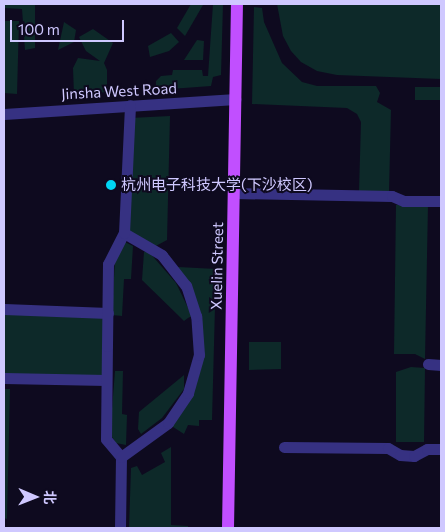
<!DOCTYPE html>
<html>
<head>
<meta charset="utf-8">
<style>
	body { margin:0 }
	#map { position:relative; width:445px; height:532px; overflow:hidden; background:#0e0a1f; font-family:Commissioner,"Noto Sans SC",sans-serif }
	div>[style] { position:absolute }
	.green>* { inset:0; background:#0d2929 }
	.minor>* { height:11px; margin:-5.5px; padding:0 5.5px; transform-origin:5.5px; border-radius:5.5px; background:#363182 }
	.major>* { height:12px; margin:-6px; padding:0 6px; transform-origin:6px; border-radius:6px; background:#c14fff }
	.dots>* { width:14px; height:14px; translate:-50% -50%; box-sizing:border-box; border:2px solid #0e0a1f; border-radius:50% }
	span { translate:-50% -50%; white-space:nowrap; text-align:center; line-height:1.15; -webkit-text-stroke:4px #0e0a1f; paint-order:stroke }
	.street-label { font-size:15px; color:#cfc8ff }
	.poi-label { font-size:15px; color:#cfc8ff }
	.left { translate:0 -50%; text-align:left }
	.frame { position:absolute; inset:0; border:5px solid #cfc8ff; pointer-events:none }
	.north { position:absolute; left:10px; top:472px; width:50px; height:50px; -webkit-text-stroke:4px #0e0a1f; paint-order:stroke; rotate:91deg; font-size:14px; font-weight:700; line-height:20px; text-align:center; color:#cfc8ff }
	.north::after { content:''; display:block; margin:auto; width:18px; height:22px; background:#cfc8ff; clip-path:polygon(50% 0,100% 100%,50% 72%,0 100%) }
	.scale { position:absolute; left:10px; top:20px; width:114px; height:22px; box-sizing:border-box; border:2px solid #cfc8ff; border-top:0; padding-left:6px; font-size:15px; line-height:18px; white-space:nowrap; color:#cfc8ff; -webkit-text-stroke:4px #0e0a1f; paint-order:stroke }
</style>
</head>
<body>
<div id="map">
	<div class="green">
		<div style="clip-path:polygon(4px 4px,35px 4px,35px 48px,25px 50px,22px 9px,4px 8px)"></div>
		<div style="clip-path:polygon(191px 4px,203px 5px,185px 36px,177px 28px)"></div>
		<div style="clip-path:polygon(213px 4px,223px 4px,221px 75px,213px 77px,211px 86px,156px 90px,156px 81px,161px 76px,172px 75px,173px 70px,202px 70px,203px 76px,208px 76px)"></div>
		<div style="clip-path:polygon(277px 4px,441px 4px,441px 79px,337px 75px,317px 71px,301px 62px,291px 51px,283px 36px)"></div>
		<div style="clip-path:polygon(254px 7px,262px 8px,264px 22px,282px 63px,302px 82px,317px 86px,376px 86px,380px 93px,377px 102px,391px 110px,389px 192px,359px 191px,361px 122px,357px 114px,347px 108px,252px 104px)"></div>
		<div style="clip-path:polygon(4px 21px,19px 21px,17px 94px,4px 93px)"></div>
		<div style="clip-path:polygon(64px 22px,76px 30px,74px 42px,58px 50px)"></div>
		<div style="clip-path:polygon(93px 29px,113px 43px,104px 63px,107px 70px,107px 92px,74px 95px,73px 68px,78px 58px,100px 61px,86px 51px,79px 37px)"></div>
		<div style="clip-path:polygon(171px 33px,179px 42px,169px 51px,150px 57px,148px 46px)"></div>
		<div style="clip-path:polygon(197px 40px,204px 41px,203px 60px,184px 60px)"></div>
		<div style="clip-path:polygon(415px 87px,441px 87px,441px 100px,415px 100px)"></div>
		<div style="clip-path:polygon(170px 116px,167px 240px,152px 248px,124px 233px,130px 118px)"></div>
		<div style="clip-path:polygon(396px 205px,428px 205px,425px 359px,415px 354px,394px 354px)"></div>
		<div style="clip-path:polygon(123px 241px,133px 246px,131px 279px,124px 279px,122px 316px,112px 315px,115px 259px)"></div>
		<div style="clip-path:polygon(144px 252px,149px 252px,176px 283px,192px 316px,188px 318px,184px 321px,142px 280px)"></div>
		<div style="clip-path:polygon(178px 267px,216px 269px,212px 420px,199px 420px,199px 426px,188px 425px,184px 434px,170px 425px,202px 349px)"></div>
		<div style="clip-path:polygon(4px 309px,108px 313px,106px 380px,4px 378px)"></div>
		<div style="clip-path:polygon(249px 342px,281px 342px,281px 369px,249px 370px)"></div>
		<div style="clip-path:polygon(411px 367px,425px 368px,424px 442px,396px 442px,396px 372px)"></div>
		<div style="clip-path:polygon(115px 371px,123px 371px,122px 414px,127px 415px,126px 445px,116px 443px,110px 434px)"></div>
		<div style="clip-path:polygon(184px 375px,184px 389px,162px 418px,141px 434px,138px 429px,139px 412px)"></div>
		<div style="clip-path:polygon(4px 389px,10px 389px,7px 519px,4px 518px)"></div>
		<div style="clip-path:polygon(171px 447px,171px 525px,188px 526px,188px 528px,129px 528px,131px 468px,137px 466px,142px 475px,165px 462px,161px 453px)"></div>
	</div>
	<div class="minor">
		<div style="left:4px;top:114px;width:232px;rotate:-3.7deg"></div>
		<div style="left:235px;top:193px;width:157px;rotate:1.1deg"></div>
		<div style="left:392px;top:196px;width:13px;rotate:23deg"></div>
		<div style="left:404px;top:201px;width:37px"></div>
		<div style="left:4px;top:309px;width:104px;rotate:2.2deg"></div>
		<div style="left:428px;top:364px;width:13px;rotate:4deg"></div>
		<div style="left:4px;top:378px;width:102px;rotate:1.1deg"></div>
		<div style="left:284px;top:447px;width:104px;rotate:0.6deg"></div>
		<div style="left:388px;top:448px;width:14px;rotate:30deg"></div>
		<div style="left:400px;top:455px;width:14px;rotate:4deg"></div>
		<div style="left:414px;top:456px;width:15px;rotate:-28deg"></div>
		<div style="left:427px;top:449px;width:14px"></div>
		<div style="left:121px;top:457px;width:23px;rotate:-130deg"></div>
		<div style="left:106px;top:439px;width:93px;rotate:-89.4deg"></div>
		<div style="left:107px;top:346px;width:82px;rotate:-89.3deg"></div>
		<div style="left:108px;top:264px;width:35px;rotate:-63deg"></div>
		<div style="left:120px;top:528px;width:71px;rotate:-89.2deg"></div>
		<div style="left:121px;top:457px;width:58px;rotate:-35.9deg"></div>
		<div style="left:168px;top:423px;width:36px;rotate:-56deg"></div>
		<div style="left:188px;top:393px;width:40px;rotate:-74deg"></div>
		<div style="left:199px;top:355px;width:39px;rotate:-94deg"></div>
		<div style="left:196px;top:316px;width:32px;rotate:-108deg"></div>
		<div style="left:186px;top:286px;width:39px;rotate:-128deg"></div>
		<div style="left:162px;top:255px;width:44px;rotate:-149.9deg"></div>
		<div style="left:124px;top:233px;width:128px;rotate:-87.3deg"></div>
	</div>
	<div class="major">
		<div style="left:228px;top:528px;width:524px;rotate:-89.02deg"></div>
	</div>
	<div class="dots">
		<div style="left:111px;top:185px;background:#00d5f3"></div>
	</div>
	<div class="street-label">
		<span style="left:119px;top:91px;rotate:-3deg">Jinsha West Road</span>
		<span style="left:217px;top:266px;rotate:-89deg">Xuelin Street</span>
	</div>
	<div class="poi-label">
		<span class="left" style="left:121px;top:185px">杭州电子科技大学(下沙校区)</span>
	</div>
	<div class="frame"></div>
	<div class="north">北</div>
	<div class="scale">100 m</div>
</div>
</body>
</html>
